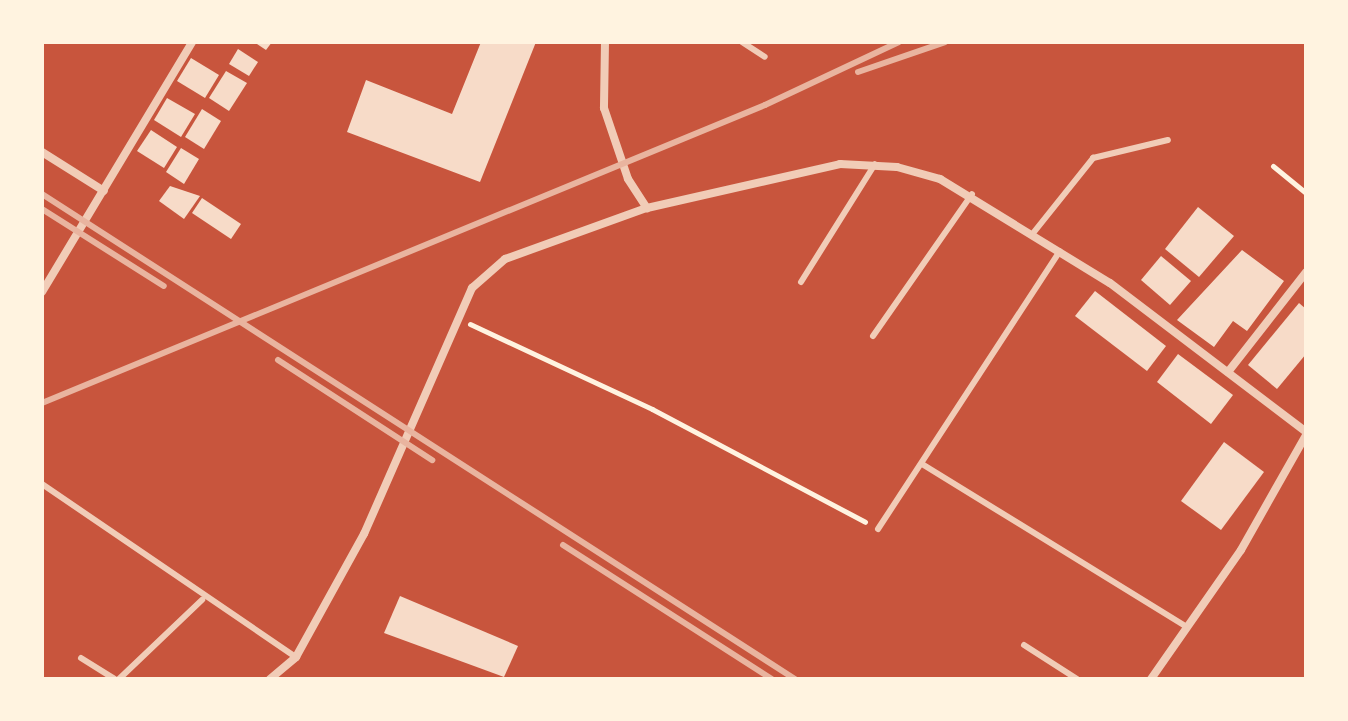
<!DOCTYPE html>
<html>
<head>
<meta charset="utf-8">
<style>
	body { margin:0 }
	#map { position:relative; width:1348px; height:721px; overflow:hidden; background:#c8553d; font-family:"Fira Sans Condensed",sans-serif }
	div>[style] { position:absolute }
	.building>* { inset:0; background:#f7dbc8 }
	.path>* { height:5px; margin:-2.5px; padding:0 2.5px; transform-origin:2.5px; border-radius:2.5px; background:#fff3e0 }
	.service>* { height:6px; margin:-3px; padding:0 3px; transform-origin:3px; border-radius:3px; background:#f1ccb7 }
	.minor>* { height:8px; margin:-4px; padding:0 4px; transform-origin:4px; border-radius:4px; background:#f1ccb7 }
	.rail>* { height:6px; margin:-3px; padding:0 3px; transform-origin:3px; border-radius:3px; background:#e9b49f }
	span { translate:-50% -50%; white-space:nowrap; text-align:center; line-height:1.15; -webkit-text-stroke:8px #fff3e0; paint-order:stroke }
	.frame { position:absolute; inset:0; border:44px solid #fff3e0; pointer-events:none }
</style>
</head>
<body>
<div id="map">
	<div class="building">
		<div style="clip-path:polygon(254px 42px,272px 42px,266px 50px)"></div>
		<div style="clip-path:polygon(481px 42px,536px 42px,480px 182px,347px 132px,366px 80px,452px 114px)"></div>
		<div style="clip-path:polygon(238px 49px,258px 62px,249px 76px,229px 64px)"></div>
		<div style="clip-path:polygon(191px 58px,219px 75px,205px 98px,177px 81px)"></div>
		<div style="clip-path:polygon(226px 71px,247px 83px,229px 111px,209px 98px)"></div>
		<div style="clip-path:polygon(167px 98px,195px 114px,181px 137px,154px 120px)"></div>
		<div style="clip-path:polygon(202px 109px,221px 121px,204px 149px,185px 137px)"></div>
		<div style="clip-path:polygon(151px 130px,177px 147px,164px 168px,137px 151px)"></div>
		<div style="clip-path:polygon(181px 148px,199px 159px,184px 184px,166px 172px)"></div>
		<div style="clip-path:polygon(170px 186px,200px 196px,184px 219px,159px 201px)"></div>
		<div style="clip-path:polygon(202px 198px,241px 224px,231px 239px,192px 213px)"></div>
		<div style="clip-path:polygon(1198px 207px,1234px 236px,1199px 277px,1165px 249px)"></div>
		<div style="clip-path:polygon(1242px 250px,1284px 281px,1247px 331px,1233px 321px,1214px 347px,1177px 320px)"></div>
		<div style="clip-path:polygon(1161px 256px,1191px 281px,1170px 305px,1141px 280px)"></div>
		<div style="clip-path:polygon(1095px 291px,1166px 346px,1147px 371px,1075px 316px)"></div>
		<div style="clip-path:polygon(1299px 303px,1306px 309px,1306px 354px,1277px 389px,1248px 365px)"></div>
		<div style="clip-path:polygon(1178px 354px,1233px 395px,1211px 424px,1157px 382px)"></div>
		<div style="clip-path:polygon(1224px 442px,1264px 472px,1221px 530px,1181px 501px)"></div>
		<div style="clip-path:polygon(400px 596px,518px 646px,504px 677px,384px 633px)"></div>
	</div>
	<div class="path">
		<div style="left:1273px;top:166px;width:43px;rotate:39.3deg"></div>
		<div style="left:470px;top:324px;width:201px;rotate:25deg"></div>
		<div style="left:652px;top:409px;width:241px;rotate:27.9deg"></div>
	</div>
	<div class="service">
		<div style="left:742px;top:42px;width:27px;rotate:33deg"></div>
		<div style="left:1034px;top:232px;width:95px;rotate:-51.4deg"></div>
		<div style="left:1093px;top:158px;width:77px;rotate:-13.5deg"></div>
		<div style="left:801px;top:282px;width:139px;rotate:-57.9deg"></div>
		<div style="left:873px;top:336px;width:173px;rotate:-55.1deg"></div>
		<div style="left:922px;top:464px;width:311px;rotate:31.6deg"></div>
		<div style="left:42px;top:484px;width:307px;rotate:34.3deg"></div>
		<div style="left:878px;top:529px;width:332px;rotate:-56.8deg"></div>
		<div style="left:1024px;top:645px;width:63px;rotate:32.7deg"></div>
		<div style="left:81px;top:658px;width:39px;rotate:32deg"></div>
		<div style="left:119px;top:679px;width:115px;rotate:-43.6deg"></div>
	</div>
	<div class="minor">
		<div style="left:605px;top:42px;width:66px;rotate:90.9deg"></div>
		<div style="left:604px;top:108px;width:75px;rotate:71.3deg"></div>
		<div style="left:628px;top:179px;width:35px;rotate:57deg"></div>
		<div style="left:647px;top:208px;width:198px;rotate:-12.8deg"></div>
		<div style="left:840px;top:164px;width:57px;rotate:3deg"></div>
		<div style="left:897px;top:167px;width:45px;rotate:15.6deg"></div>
		<div style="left:940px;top:179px;width:199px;rotate:31.5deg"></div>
		<div style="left:1110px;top:283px;width:246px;rotate:37.2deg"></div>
		<div style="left:42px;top:152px;width:73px;rotate:32.2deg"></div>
		<div style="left:42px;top:292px;width:292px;rotate:-59deg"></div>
		<div style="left:1228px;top:372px;width:127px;rotate:-52deg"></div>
		<div style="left:270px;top:679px;width:34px;rotate:-40deg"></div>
		<div style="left:296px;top:657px;width:141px;rotate:-61.1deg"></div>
		<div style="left:364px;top:534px;width:269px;rotate:-66.3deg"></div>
		<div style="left:472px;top:288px;width:44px;rotate:-41.3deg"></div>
		<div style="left:505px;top:259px;width:151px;rotate:-19.8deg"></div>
		<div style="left:1151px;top:679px;width:157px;rotate:-55.1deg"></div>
		<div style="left:1241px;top:550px;width:132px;rotate:-60.5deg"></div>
	</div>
	<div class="rail">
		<div style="left:858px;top:72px;width:92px;rotate:-19deg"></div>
		<div style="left:42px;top:194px;width:896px;rotate:32.79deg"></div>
		<div style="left:42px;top:209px;width:144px;rotate:32.3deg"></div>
		<div style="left:278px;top:360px;width:184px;rotate:33deg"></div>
		<div style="left:42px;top:403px;width:782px;rotate:-22.4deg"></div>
		<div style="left:765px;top:105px;width:148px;rotate:-25.2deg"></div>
		<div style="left:563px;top:545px;width:248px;rotate:32.7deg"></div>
	</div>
	<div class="frame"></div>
</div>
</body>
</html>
